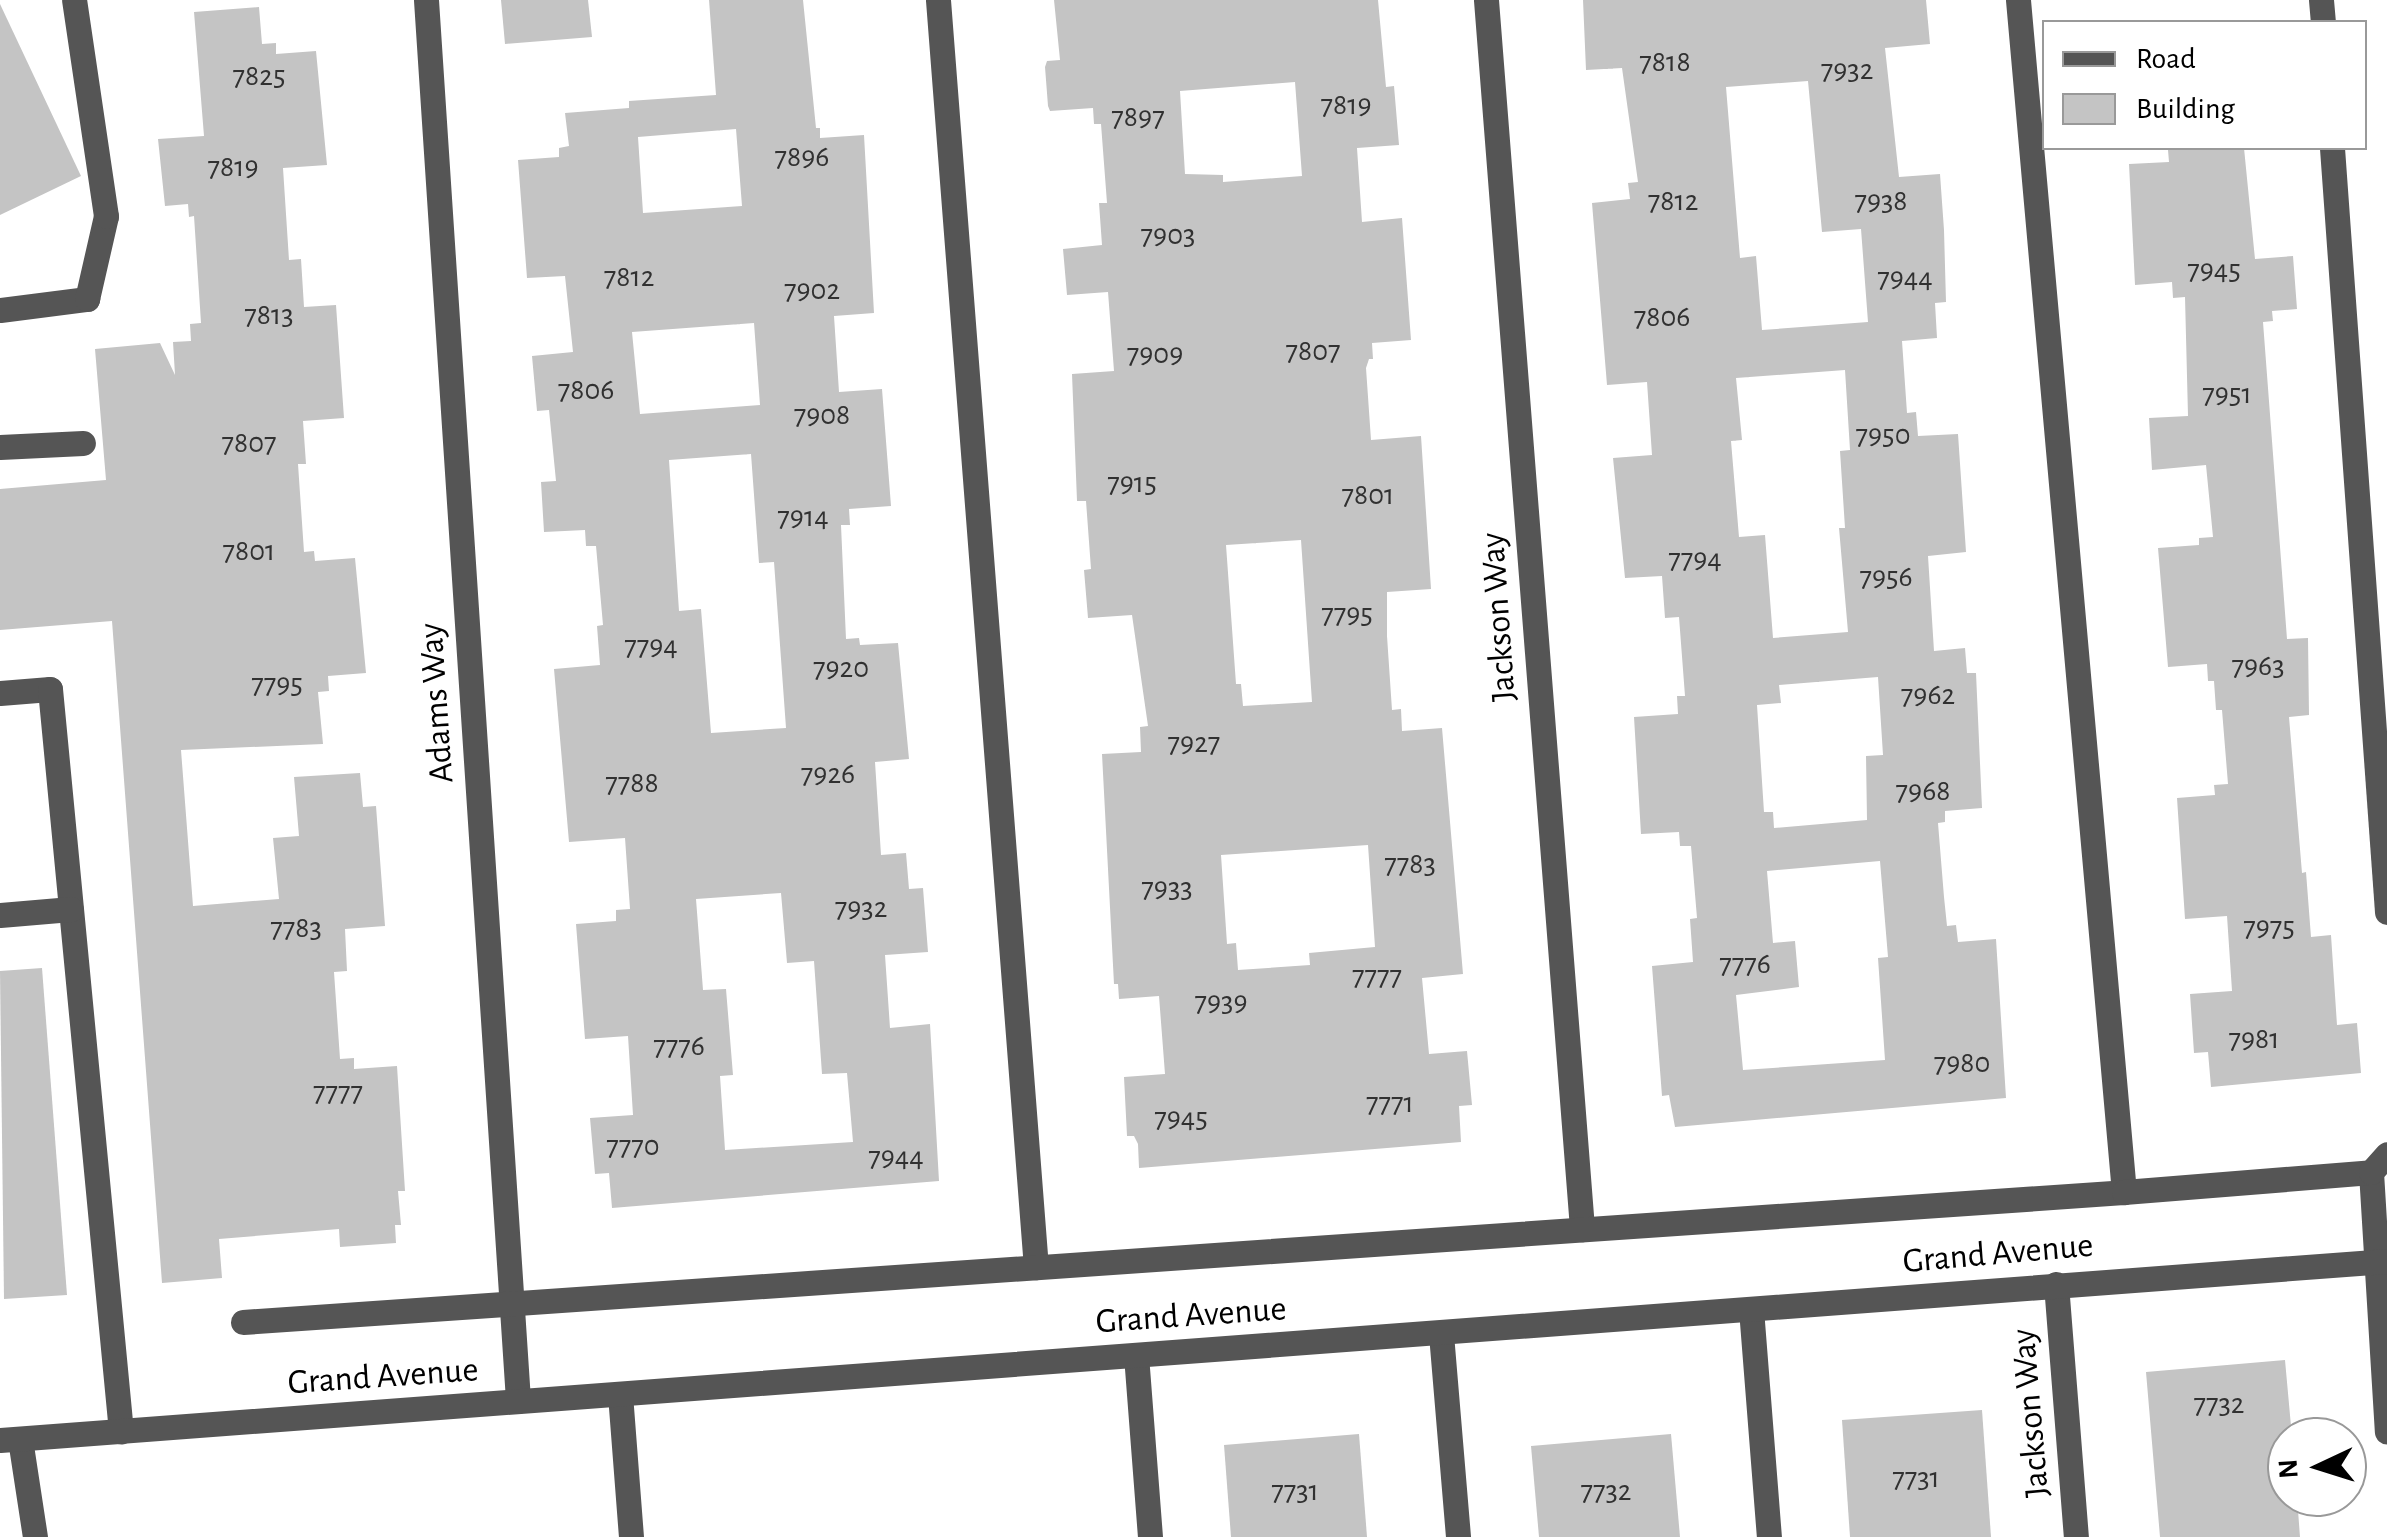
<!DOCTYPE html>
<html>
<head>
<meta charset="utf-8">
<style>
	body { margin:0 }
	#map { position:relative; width:2387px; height:1537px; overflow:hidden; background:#fff; font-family:"Alegreya Sans",sans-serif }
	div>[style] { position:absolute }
	.building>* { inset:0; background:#c4c4c4 }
	.minor>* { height:25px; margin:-12.5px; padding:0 12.5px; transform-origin:12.5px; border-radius:12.5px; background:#555 }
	span { translate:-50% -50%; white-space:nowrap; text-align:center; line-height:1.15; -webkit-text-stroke:8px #fff; paint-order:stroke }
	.number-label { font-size:30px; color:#313131 }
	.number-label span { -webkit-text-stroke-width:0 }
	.street-label { font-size:35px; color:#000 }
	.legend { position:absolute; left:2042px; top:20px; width:325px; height:130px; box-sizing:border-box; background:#fff; border:2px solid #999; margin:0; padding:12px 18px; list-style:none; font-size:30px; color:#000 }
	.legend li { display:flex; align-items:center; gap:20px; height:50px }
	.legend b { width:50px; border:2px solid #999 }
	.north { position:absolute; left:2267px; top:1417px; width:100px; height:100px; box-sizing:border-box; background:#fff; border:2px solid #999; border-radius:50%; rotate:266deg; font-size:28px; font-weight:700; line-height:40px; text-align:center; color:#000 }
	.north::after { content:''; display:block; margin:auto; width:35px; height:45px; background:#000; clip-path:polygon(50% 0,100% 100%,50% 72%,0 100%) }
</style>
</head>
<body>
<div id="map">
	<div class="building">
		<div style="clip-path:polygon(501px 0,588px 0,592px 37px,505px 44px)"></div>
		<div style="clip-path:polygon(evenodd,709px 0,803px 0,816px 128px,820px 128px,820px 138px,864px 135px,874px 313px,834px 316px,839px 392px,882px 389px,891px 506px,849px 509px,850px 525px,841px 525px,846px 639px,859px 638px,860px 645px,898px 643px,909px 759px,875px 762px,881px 855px,906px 853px,909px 889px,923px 888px,928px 952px,885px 955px,890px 1028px,930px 1024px,939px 1181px,612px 1208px,609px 1173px,595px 1174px,590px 1118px,633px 1115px,628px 1036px,585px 1039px,576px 924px,616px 921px,616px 910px,630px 909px,625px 838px,569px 842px,554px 669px,600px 665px,597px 626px,603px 625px,596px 546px,586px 546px,585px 530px,544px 532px,541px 482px,556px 481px,549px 410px,537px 411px,532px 356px,573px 352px,565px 276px,527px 278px,518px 160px,559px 157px,559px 148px,569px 146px,565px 113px,629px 108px,629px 101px,716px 95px,709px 0,736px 129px,742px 206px,643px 213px,638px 137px,736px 129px,709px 0,754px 323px,760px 405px,640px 414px,632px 332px,754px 323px,709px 0,751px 454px,759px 563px,774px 562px,786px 728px,711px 733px,701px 609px,679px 611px,669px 460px,751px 454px,709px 0,781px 893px,787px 963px,814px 961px,822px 1074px,847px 1073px,853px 1142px,725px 1150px,720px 1076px,733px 1075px,726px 989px,703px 990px,696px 899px,781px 893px)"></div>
		<div style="clip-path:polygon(evenodd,1054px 0,1378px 0,1386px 87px,1394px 86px,1399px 145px,1357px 148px,1362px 222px,1402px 218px,1411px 340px,1372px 343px,1373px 359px,1369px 359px,1366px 368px,1371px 440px,1421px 436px,1431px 589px,1387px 592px,1387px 636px,1392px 710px,1401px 709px,1402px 731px,1442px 728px,1463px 974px,1422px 978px,1429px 1054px,1467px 1051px,1472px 1105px,1459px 1106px,1461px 1142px,1139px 1168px,1138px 1144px,1134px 1136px,1127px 1136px,1124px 1077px,1165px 1074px,1159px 996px,1119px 999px,1118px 984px,1114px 984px,1102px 754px,1141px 752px,1140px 727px,1148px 726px,1132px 615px,1088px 618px,1084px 570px,1091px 569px,1086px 501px,1077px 501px,1072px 374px,1114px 371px,1108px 292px,1067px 295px,1063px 249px,1102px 245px,1099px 203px,1107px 203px,1101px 124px,1094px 124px,1093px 108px,1050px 111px,1048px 106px,1045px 67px,1047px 61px,1060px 60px,1054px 0,1295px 82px,1302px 176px,1223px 182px,1223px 175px,1185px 174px,1180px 91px,1295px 82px,1054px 0,1301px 540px,1312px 702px,1243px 706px,1241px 684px,1236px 684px,1226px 545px,1301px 540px,1054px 0,1368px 845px,1375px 947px,1309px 953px,1310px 965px,1238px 970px,1236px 943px,1227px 944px,1221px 855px,1368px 845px)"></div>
		<div style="clip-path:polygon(evenodd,1583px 0,1926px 0,1930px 44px,1885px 48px,1899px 177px,1940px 174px,1944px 230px,1946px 302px,1935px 303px,1937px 338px,1902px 341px,1907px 413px,1916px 412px,1918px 436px,1958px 434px,1966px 552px,1928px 556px,1934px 651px,1965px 648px,1967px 673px,1976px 673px,1982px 808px,1945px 811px,1945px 822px,1938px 823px,1944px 897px,1947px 926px,1956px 925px,1958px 942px,1996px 939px,2006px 1098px,1675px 1127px,1669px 1095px,1662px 1096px,1652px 966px,1693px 962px,1690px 919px,1697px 918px,1691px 846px,1680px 846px,1679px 832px,1641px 834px,1634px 717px,1678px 714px,1677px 696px,1685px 696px,1679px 617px,1665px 618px,1662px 576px,1625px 578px,1613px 458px,1652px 455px,1647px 382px,1607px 385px,1592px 203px,1630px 199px,1628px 183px,1638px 182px,1622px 68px,1586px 70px,1583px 0,1808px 81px,1822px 232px,1861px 229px,1868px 322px,1762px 330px,1756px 256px,1740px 258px,1726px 87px,1808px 81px,1583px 0,1845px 370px,1850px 450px,1840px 451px,1845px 528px,1839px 528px,1848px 632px,1773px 638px,1765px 535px,1739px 537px,1731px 441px,1742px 440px,1736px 378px,1845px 370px,1583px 0,1878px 677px,1883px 755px,1866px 756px,1867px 820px,1774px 828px,1773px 812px,1764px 812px,1757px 705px,1781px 703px,1779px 685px,1878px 677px,1583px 0,1880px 861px,1888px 957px,1878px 958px,1885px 1060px,1743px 1070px,1736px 995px,1799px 987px,1795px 941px,1773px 943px,1767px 871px,1880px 861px)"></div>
		<div style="clip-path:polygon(0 4px,81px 176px,0 215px)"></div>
		<div style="clip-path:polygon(259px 7px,262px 44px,276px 43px,276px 54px,316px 51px,327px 165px,283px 168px,289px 260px,301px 259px,304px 307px,336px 305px,344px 418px,303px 421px,306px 464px,298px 464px,304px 552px,314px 551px,315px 561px,355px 558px,366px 673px,328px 676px,329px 691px,318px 692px,323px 744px,181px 750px,193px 906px,279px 899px,273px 838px,299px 836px,294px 777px,360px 773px,363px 807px,376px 806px,385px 926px,345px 929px,347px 971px,334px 972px,340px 1059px,354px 1058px,354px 1069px,397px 1066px,405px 1191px,398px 1191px,401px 1225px,395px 1225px,396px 1243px,340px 1247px,339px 1229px,219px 1239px,222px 1278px,162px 1283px,112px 621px,0 630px,0 489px,106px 480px,95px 349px,160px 343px,175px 375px,173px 342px,191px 341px,190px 324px,201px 323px,194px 216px,189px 217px,188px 204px,165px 206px,158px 139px,204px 136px,194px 12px)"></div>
		<div style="clip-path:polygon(2177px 148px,2244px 148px,2255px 259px,2293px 256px,2297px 309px,2272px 311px,2273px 321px,2263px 322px,2287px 639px,2308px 638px,2309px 715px,2289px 717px,2302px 873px,2306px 872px,2311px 937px,2331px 935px,2337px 1025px,2357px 1023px,2361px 1073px,2211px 1087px,2208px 1052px,2194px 1053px,2190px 994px,2232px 991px,2227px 916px,2185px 919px,2177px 798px,2215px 795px,2214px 785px,2228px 784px,2222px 710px,2216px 710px,2214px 681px,2208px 681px,2207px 664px,2168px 667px,2158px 548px,2199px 545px,2199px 538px,2213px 537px,2206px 465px,2152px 470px,2149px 418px,2188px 416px,2185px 297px,2173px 298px,2172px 282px,2135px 285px,2129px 164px,2169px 162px,2168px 150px)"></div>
		<div style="clip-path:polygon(42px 968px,67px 1295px,4px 1299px,0 971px)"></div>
		<div style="clip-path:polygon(2285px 1360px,2292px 1437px,2287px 1437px,2287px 1497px,2297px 1497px,2300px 1537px,2160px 1537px,2146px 1372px)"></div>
		<div style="clip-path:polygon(1982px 1410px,1991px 1537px,1850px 1537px,1842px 1420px)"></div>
		<div style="clip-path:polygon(1359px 1434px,1367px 1537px,1231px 1537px,1224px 1445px)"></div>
		<div style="clip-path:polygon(1671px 1434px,1680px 1537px,1539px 1537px,1531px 1446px)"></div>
	</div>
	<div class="minor">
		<div style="left:426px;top:0;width:1404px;rotate:86.24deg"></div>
		<div style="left:938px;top:0;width:1271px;rotate:85.58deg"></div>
		<div style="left:1486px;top:0;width:1233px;rotate:85.53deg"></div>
		<div style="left:2018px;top:0;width:1197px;rotate:84.92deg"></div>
		<div style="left:2321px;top:0;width:22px;rotate:85deg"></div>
		<div style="left:2332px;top:148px;width:766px;rotate:85.88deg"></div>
		<div style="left:0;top:310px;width:88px;rotate:-7.2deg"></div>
		<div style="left:87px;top:299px;width:85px;rotate:-77.1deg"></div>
		<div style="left:106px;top:216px;width:218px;rotate:-98.4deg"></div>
		<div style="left:0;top:447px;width:83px;rotate:-2.8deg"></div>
		<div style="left:0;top:693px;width:50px;rotate:-4.6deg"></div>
		<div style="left:50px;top:689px;width:746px;rotate:84.54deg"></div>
		<div style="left:0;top:915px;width:71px;rotate:-4.8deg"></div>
		<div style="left:2371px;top:1172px;width:260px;rotate:86.5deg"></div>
		<div style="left:2056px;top:1284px;width:254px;rotate:85.5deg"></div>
		<div style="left:1751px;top:1309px;width:229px;rotate:85.5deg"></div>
		<div style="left:243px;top:1322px;width:1885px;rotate:-3.95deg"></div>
		<div style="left:2124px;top:1192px;width:248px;rotate:-4.6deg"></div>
		<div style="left:2371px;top:1172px;width:24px;rotate:-48deg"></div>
		<div style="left:1441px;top:1334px;width:204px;rotate:85.2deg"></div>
		<div style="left:1136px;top:1355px;width:183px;rotate:85.6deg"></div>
		<div style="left:620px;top:1394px;width:143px;rotate:85.6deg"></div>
		<div style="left:20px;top:1439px;width:99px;rotate:81.3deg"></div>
		<div style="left:0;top:1440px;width:2394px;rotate:-4.29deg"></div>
	</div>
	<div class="number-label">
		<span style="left:1665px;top:62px">7818</span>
		<span style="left:1847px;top:70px">7932</span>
		<span style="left:259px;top:76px">7825</span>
		<span style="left:1346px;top:105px">7819</span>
		<span style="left:1138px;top:117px">7897</span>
		<span style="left:802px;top:157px">7896</span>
		<span style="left:233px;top:167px">7819</span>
		<span style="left:1673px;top:201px">7812</span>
		<span style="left:1881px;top:201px">7938</span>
		<span style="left:1168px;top:235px">7903</span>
		<span style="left:2214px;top:270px">7945</span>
		<span style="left:629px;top:277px">7812</span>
		<span style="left:1905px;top:278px">7944</span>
		<span style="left:812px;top:290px">7902</span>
		<span style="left:269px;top:315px">7813</span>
		<span style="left:1662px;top:317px">7806</span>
		<span style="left:1313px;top:351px">7807</span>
		<span style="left:1155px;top:354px">7909</span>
		<span style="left:586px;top:390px">7806</span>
		<span style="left:2227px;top:394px">7951</span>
		<span style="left:822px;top:415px">7908</span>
		<span style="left:1883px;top:435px">7950</span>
		<span style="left:249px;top:443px">7807</span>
		<span style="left:1132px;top:483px">7915</span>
		<span style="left:1368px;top:495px">7801</span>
		<span style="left:803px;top:517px">7914</span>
		<span style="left:249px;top:551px">7801</span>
		<span style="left:1695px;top:559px">7794</span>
		<span style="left:1886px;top:577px">7956</span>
		<span style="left:1347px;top:614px">7795</span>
		<span style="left:651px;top:646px">7794</span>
		<span style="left:2258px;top:666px">7963</span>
		<span style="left:841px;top:668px">7920</span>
		<span style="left:277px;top:684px">7795</span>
		<span style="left:1928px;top:695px">7962</span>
		<span style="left:1194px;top:743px">7927</span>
		<span style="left:828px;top:774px">7926</span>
		<span style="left:632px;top:783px">7788</span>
		<span style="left:1923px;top:791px">7968</span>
		<span style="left:1410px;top:864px">7783</span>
		<span style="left:1167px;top:888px">7933</span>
		<span style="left:861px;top:908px">7932</span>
		<span style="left:2269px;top:927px">7975</span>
		<span style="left:296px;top:928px">7783</span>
		<span style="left:1745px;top:964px">7776</span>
		<span style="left:1377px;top:976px">7777</span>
		<span style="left:1221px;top:1002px">7939</span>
		<span style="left:2254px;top:1039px">7981</span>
		<span style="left:679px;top:1046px">7776</span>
		<span style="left:1962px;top:1063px">7980</span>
		<span style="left:338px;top:1092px">7777</span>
		<span style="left:1390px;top:1103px">7771</span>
		<span style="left:1181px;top:1118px">7945</span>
		<span style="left:633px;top:1146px">7770</span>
		<span style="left:896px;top:1157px">7944</span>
		<span style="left:2219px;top:1404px">7732</span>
		<span style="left:1916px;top:1478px">7731</span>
		<span style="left:1295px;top:1491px">7731</span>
		<span style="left:1606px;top:1491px">7732</span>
	</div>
	<div class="street-label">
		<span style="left:1499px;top:617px;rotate:-94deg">Jackson Way</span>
		<span style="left:437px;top:703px;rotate:-94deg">Adams Way</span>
		<span style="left:1998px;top:1254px;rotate:-5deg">Grand Avenue</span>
		<span style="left:1191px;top:1316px;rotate:-4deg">Grand Avenue</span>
		<span style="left:383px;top:1377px;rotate:-4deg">Grand Avenue</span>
		<span style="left:2031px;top:1413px;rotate:-95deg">Jackson Way</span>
	</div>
	<ul class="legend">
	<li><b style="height:12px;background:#555"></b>Road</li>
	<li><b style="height:28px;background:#c4c4c4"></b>Building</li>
	</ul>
	<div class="north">N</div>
</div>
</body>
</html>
